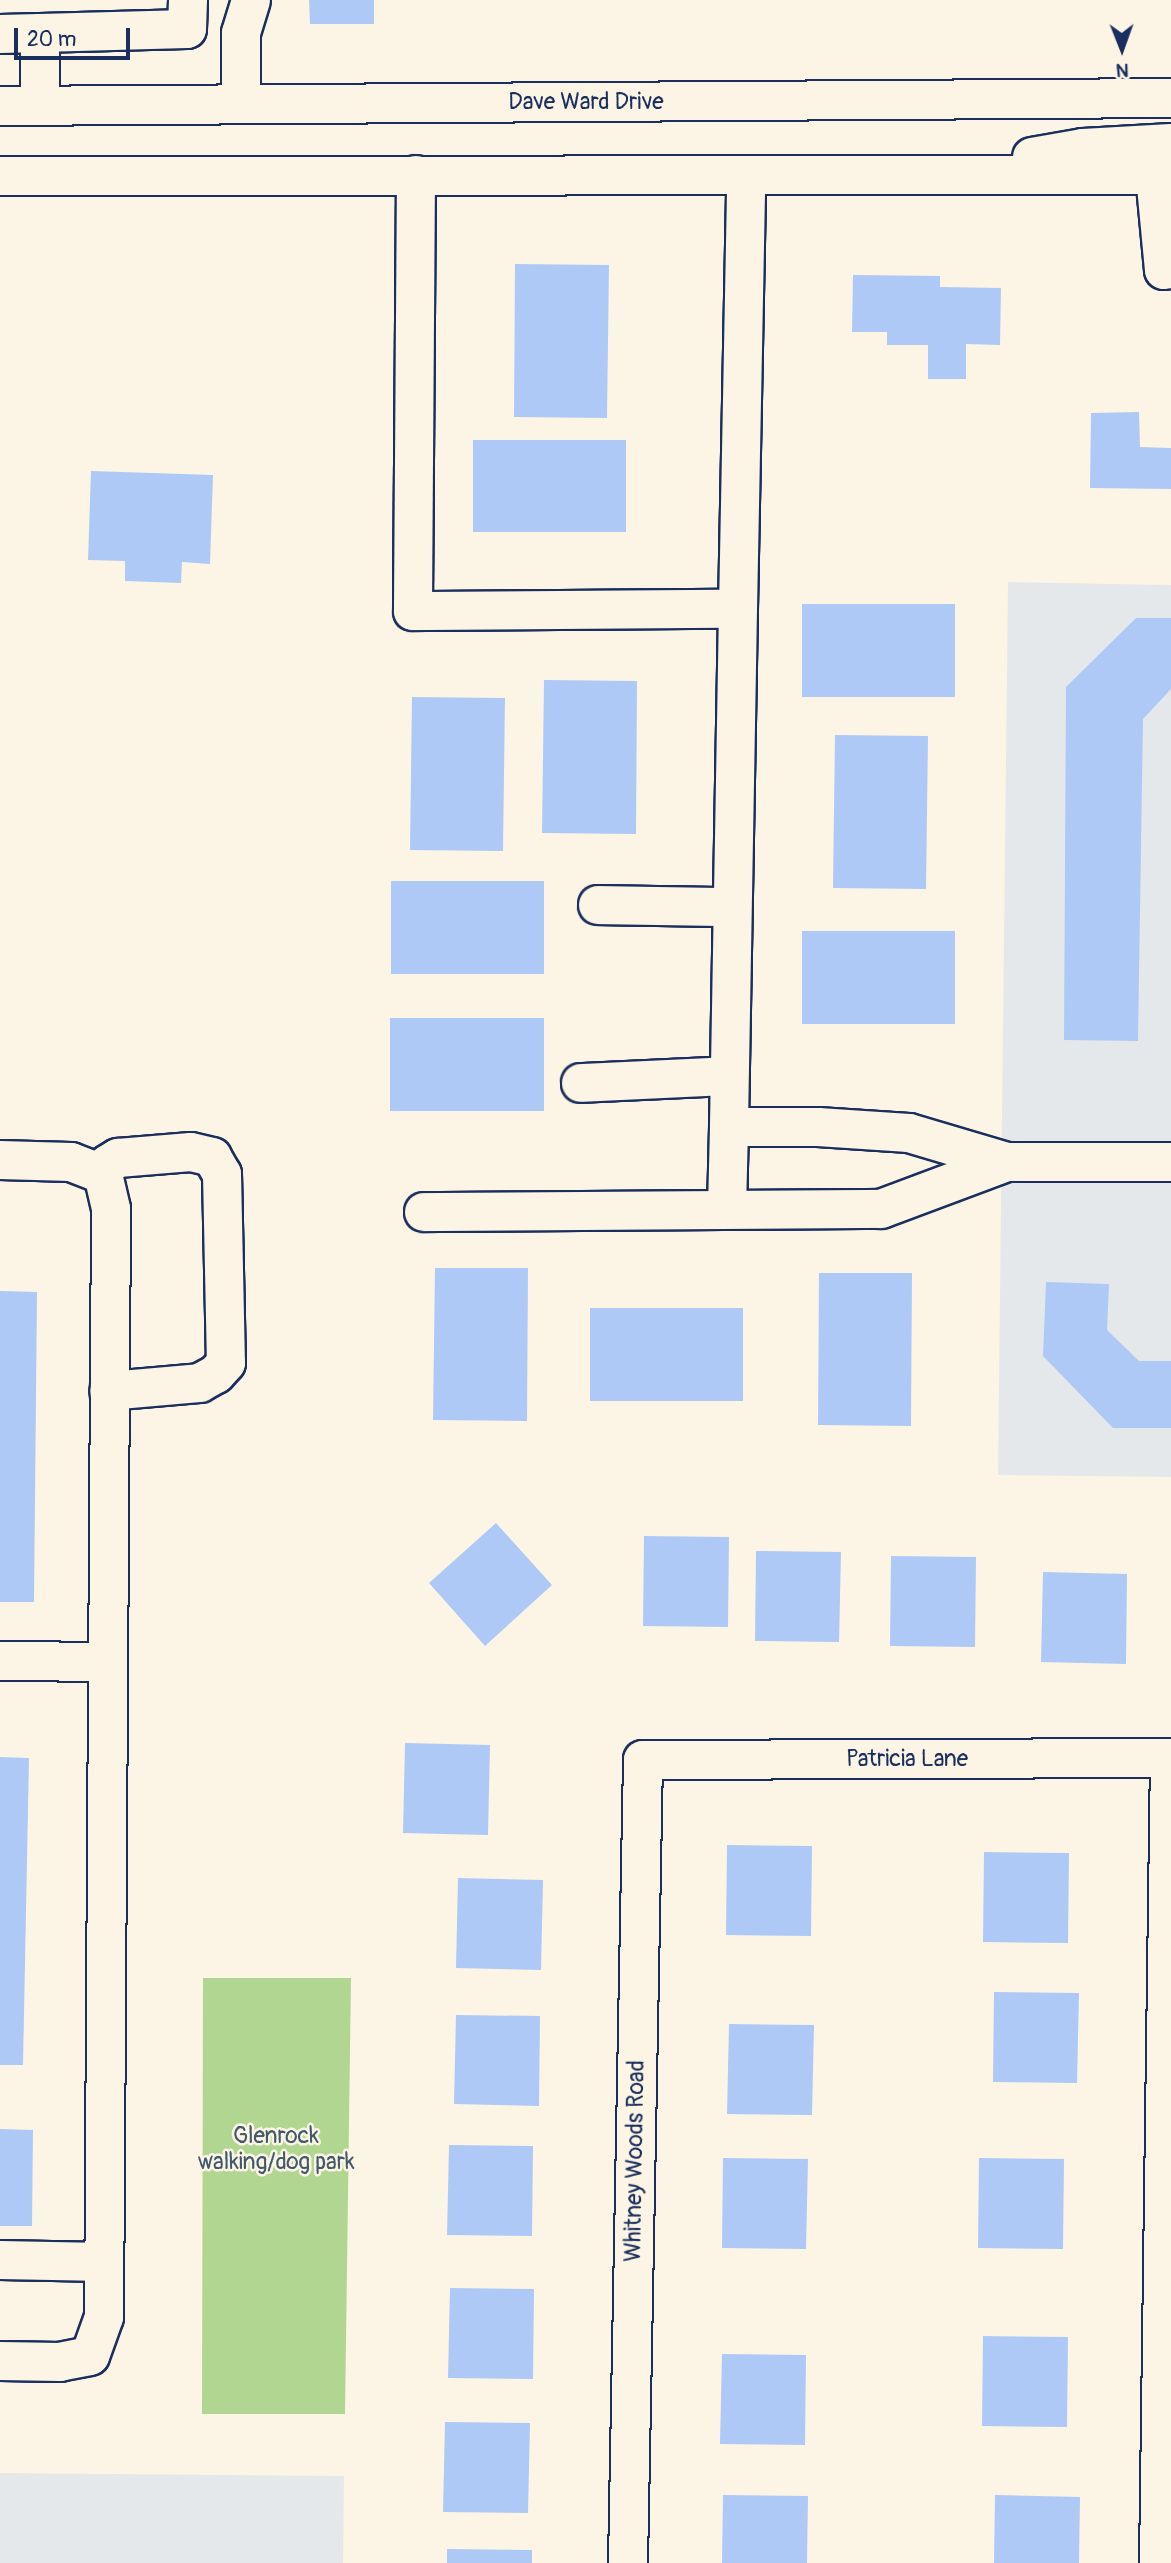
<!DOCTYPE html>
<html>
<head>
<meta charset="utf-8">
<style>
	body { margin:0 }
	#map { position:relative; width:1171px; height:2563px; overflow:hidden; background:#fcf5e5; font-family:Pangolin,sans-serif }
	div>[style] { position:absolute }
	.built>* { inset:0; background:#e5e8ea }
	.green>* { inset:0; background:#b1d692 }
	.building>* { inset:0; background:#aec9f6 }
	.roads { filter:drop-shadow(2px 0 #1b2f5e) drop-shadow(-2px 0 #1b2f5e) drop-shadow(0 2px #1b2f5e) drop-shadow(0 -2px #1b2f5e) }
	.minor>* { height:38px; margin:-19px; padding:0 19px; transform-origin:19px; border-radius:19px; background:#fcf5e5 }
	.major>* { height:38px; margin:-19px; padding:0 19px; transform-origin:19px; border-radius:19px; background:#fcf5e5 }
	span { translate:-50% -50%; white-space:nowrap; text-align:center; line-height:1.15; -webkit-text-stroke:5px #fcf5e5; paint-order:stroke }
	.street-label { font-size:23px; color:#1b2f5e }
	.park-label { font-size:23px; color:#40596b }
	.north { position:absolute; left:1087px; top:14px; width:70px; height:70px; -webkit-text-stroke:5px #fcf5e5; paint-order:stroke; rotate:179deg; font-size:19px; font-weight:700; line-height:28px; text-align:center; color:#1b2f5e }
	.north::after { content:''; display:block; margin:auto; width:24px; height:32px; background:#1b2f5e; clip-path:polygon(50% 0,100% 100%,50% 72%,0 100%) }
	.scale { position:absolute; left:14px; top:28px; width:116px; height:32px; box-sizing:border-box; border:4px solid #1b2f5e; border-top:0; padding-left:9px; font-size:21px; line-height:24px; white-space:nowrap; color:#1b2f5e; -webkit-text-stroke:5px #fcf5e5; paint-order:stroke }
</style>
</head>
<body>
<div id="map">
	<div class="built">
		<div style="clip-path:polygon(1008px 582px,1171px 585px,1171px 1477px,998px 1475px)"></div>
		<div style="clip-path:polygon(0 2473px,344px 2476px,343px 2563px,0 2563px)"></div>
	</div>
	<div class="green">
		<div style="clip-path:polygon(203px 1978px,351px 1978px,345px 2414px,202px 2414px)"></div>
	</div>
	<div class="building">
		<div style="clip-path:polygon(309px 0,374px 0,374px 24px,310px 24px)"></div>
		<div style="clip-path:polygon(515px 264px,609px 265px,607px 418px,514px 417px)"></div>
		<div style="clip-path:polygon(853px 275px,940px 276px,940px 287px,1001px 288px,1000px 345px,966px 344px,966px 379px,928px 379px,928px 345px,887px 345px,887px 332px,852px 332px)"></div>
		<div style="clip-path:polygon(1139px 412px,1140px 447px,1171px 448px,1171px 489px,1090px 488px,1091px 413px)"></div>
		<div style="clip-path:polygon(473px 440px,626px 440px,626px 532px,473px 532px)"></div>
		<div style="clip-path:polygon(91px 471px,213px 475px,210px 564px,182px 562px,181px 583px,125px 581px,125px 561px,88px 560px)"></div>
		<div style="clip-path:polygon(802px 604px,955px 604px,955px 697px,802px 697px)"></div>
		<div style="clip-path:polygon(1136px 618px,1171px 618px,1171px 689px,1143px 719px,1138px 1041px,1064px 1040px,1066px 687px)"></div>
		<div style="clip-path:polygon(544px 680px,637px 681px,636px 834px,542px 833px)"></div>
		<div style="clip-path:polygon(412px 697px,505px 698px,503px 851px,410px 850px)"></div>
		<div style="clip-path:polygon(835px 735px,928px 736px,926px 889px,833px 888px)"></div>
		<div style="clip-path:polygon(391px 881px,544px 881px,544px 974px,391px 974px)"></div>
		<div style="clip-path:polygon(802px 931px,955px 931px,955px 1024px,802px 1024px)"></div>
		<div style="clip-path:polygon(390px 1018px,544px 1018px,544px 1111px,390px 1111px)"></div>
		<div style="clip-path:polygon(435px 1268px,528px 1268px,527px 1421px,433px 1420px)"></div>
		<div style="clip-path:polygon(819px 1273px,912px 1273px,911px 1426px,818px 1425px)"></div>
		<div style="clip-path:polygon(1046px 1282px,1109px 1284px,1107px 1330px,1139px 1361px,1171px 1361px,1171px 1428px,1113px 1428px,1043px 1356px)"></div>
		<div style="clip-path:polygon(0 1291px,37px 1292px,34px 1602px,0 1602px)"></div>
		<div style="clip-path:polygon(590px 1308px,743px 1308px,743px 1401px,590px 1401px)"></div>
		<div style="clip-path:polygon(496px 1523px,552px 1585px,485px 1646px,429px 1583px)"></div>
		<div style="clip-path:polygon(644px 1536px,729px 1537px,728px 1627px,643px 1626px)"></div>
		<div style="clip-path:polygon(756px 1551px,841px 1552px,839px 1642px,755px 1641px)"></div>
		<div style="clip-path:polygon(891px 1556px,976px 1557px,975px 1647px,890px 1646px)"></div>
		<div style="clip-path:polygon(1043px 1572px,1127px 1574px,1126px 1664px,1041px 1662px)"></div>
		<div style="clip-path:polygon(405px 1743px,490px 1745px,488px 1835px,403px 1833px)"></div>
		<div style="clip-path:polygon(0 1757px,29px 1758px,23px 2065px,0 2065px)"></div>
		<div style="clip-path:polygon(727px 1845px,812px 1846px,811px 1936px,726px 1935px)"></div>
		<div style="clip-path:polygon(984px 1852px,1069px 1853px,1068px 1943px,983px 1942px)"></div>
		<div style="clip-path:polygon(458px 1878px,543px 1880px,541px 1970px,456px 1968px)"></div>
		<div style="clip-path:polygon(994px 1992px,1079px 1993px,1077px 2083px,993px 2082px)"></div>
		<div style="clip-path:polygon(456px 2015px,540px 2016px,539px 2106px,454px 2104px)"></div>
		<div style="clip-path:polygon(729px 2024px,814px 2025px,812px 2115px,727px 2114px)"></div>
		<div style="clip-path:polygon(0 2129px,33px 2130px,32px 2226px,0 2226px)"></div>
		<div style="clip-path:polygon(449px 2145px,533px 2146px,532px 2236px,447px 2235px)"></div>
		<div style="clip-path:polygon(723px 2158px,808px 2159px,806px 2249px,722px 2248px)"></div>
		<div style="clip-path:polygon(979px 2158px,1064px 2159px,1063px 2249px,978px 2248px)"></div>
		<div style="clip-path:polygon(450px 2288px,534px 2289px,533px 2379px,448px 2378px)"></div>
		<div style="clip-path:polygon(983px 2336px,1068px 2337px,1067px 2427px,982px 2426px)"></div>
		<div style="clip-path:polygon(722px 2354px,806px 2355px,805px 2445px,720px 2444px)"></div>
		<div style="clip-path:polygon(445px 2422px,530px 2423px,528px 2513px,443px 2512px)"></div>
		<div style="clip-path:polygon(723px 2495px,808px 2496px,807px 2563px,722px 2563px)"></div>
		<div style="clip-path:polygon(995px 2495px,1080px 2497px,1079px 2563px,994px 2563px)"></div>
		<div style="clip-path:polygon(447px 2549px,532px 2550px,532px 2563px,447px 2563px)"></div>
	</div>
	<div class="roads">
		<div class="minor">
			<div style="left:0;top:34px;width:40px;rotate:-1.4deg"></div>
			<div style="left:241px;top:104px;width:71px;rotate:-90deg"></div>
			<div style="left:241px;top:33px;width:34px;rotate:-73deg"></div>
			<div style="left:40px;top:105px;width:72px;rotate:-90deg"></div>
			<div style="left:40px;top:33px;width:147px;rotate:-1.6deg"></div>
			<div style="left:187px;top:29px;width:29px;rotate:-88deg"></div>
			<div style="left:416px;top:175px;width:436px;rotate:90.4deg"></div>
			<div style="left:413px;top:611px;width:325px;rotate:-0.4deg"></div>
			<div style="left:738px;top:609px;width:434px;rotate:-88.9deg"></div>
			<div style="left:1155px;top:175px;width:95px;rotate:84.6deg"></div>
			<div style="left:1164px;top:270px;width:7px;rotate:-8deg"></div>
			<div style="left:738px;top:609px;width:518px;rotate:91deg"></div>
			<div style="left:729px;top:1127px;width:89px"></div>
			<div style="left:818px;top:1127px;width:91px;rotate:3.8deg"></div>
			<div style="left:909px;top:1133px;width:102px;rotate:16.5deg"></div>
			<div style="left:1007px;top:1162px;width:164px"></div>
			<div style="left:598px;top:905px;width:134px;rotate:0.9deg"></div>
			<div style="left:581px;top:1083px;width:148px;rotate:-2.7deg"></div>
			<div style="left:0;top:1160px;width:71px;rotate:1.6deg"></div>
			<div style="left:71px;top:1162px;width:34px;rotate:21deg"></div>
			<div style="left:103px;top:1174px;width:36px;rotate:77deg"></div>
			<div style="left:111px;top:1209px;width:1108px;rotate:90.36deg"></div>
			<div style="left:104px;top:2317px;width:41px;rotate:109.7deg"></div>
			<div style="left:90px;top:2356px;width:31px;rotate:169deg"></div>
			<div style="left:60px;top:2362px;width:60px;rotate:-179deg"></div>
			<div style="left:103px;top:1174px;width:11px;rotate:-63deg"></div>
			<div style="left:108px;top:1164px;width:12px;rotate:-31deg"></div>
			<div style="left:118px;top:1158px;width:73px;rotate:-4.7deg"></div>
			<div style="left:191px;top:1152px;width:22px;rotate:13deg"></div>
			<div style="left:212px;top:1157px;width:20px;rotate:60deg"></div>
			<div style="left:222px;top:1174px;width:189px;rotate:88.8deg"></div>
			<div style="left:226px;top:1363px;width:15px;rotate:132deg"></div>
			<div style="left:216px;top:1374px;width:18px;rotate:151deg"></div>
			<div style="left:200px;top:1383px;width:91px;rotate:175deg"></div>
			<div style="left:727px;top:1209px;width:82px;rotate:-88.6deg"></div>
			<div style="left:424px;top:1212px;width:457px;rotate:-0.4deg"></div>
			<div style="left:881px;top:1209px;width:134px;rotate:-20.5deg"></div>
			<div style="left:0;top:1661px;width:108px;rotate:0.5deg"></div>
			<div style="left:0;top:2260px;width:104px;rotate:1.1deg"></div>
			<div style="left:628px;top:2563px;width:803px;rotate:-88.93deg"></div>
			<div style="left:643px;top:1760px;width:528px;rotate:-0.22deg"></div>
			<div style="left:1159px;top:2563px;width:805px;rotate:-89.22deg"></div>
		</div>
		<div class="major">
			<div style="left:0;top:106px;width:1171px;rotate:-0.39deg"></div>
			<div style="left:1032px;top:157px;width:52px;rotate:-10deg"></div>
			<div style="left:1083px;top:148px;width:88px;rotate:-3.3deg"></div>
			<div style="left:0;top:176px;width:1171px;rotate:-0.05deg"></div>
		</div>
	</div>
	<div class="street-label">
		<span style="left:586px;top:102px">Dave Ward Drive</span>
		<span style="left:907px;top:1759px">Patricia Lane</span>
		<span style="left:635px;top:2161px;rotate:-89deg">Whitney Woods Road</span>
	</div>
	<div class="park-label">
		<span style="left:276px;top:2149px">Glenrock<br>walking/dog park</span>
	</div>
	<div class="north">N</div>
	<div class="scale">20 m</div>
</div>
</body>
</html>
